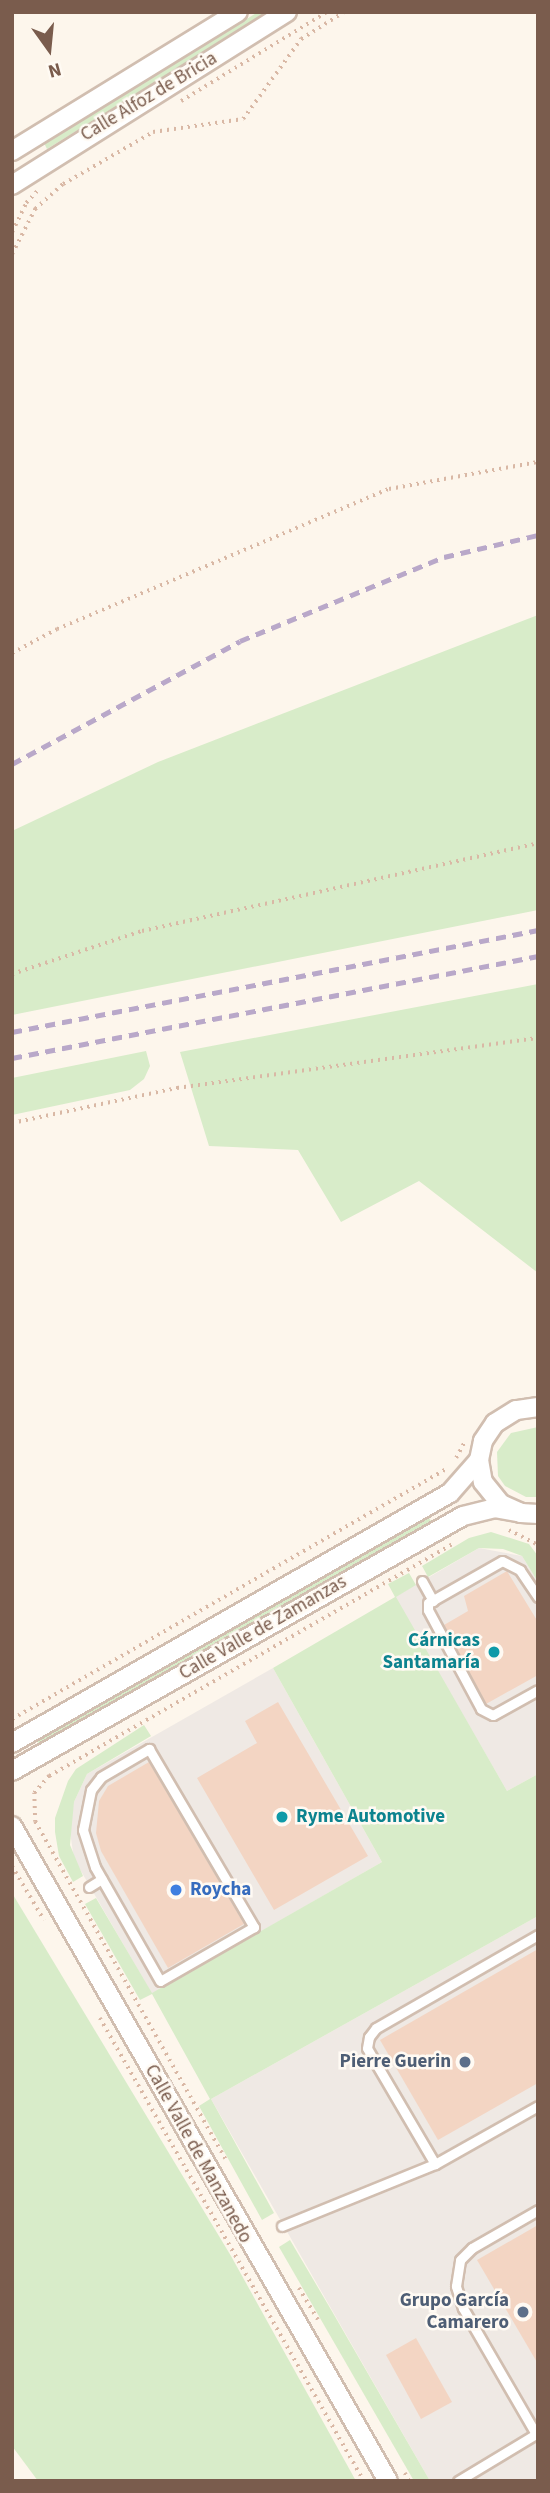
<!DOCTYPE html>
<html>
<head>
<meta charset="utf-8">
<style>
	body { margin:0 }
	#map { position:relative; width:550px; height:2493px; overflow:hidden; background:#fdf6ec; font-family:"Source Sans 3",sans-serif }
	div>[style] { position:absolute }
	.industrial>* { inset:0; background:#efe9e4 }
	.green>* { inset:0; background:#d8ecc9 }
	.building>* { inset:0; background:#f3d5c3 }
	.path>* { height:3.5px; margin-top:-1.75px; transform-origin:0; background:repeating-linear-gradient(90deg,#d9b8a5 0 2px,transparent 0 7px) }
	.roads { filter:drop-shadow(2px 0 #d1beb0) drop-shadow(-2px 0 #d1beb0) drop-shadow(0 2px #d1beb0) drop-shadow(0 -2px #d1beb0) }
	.lane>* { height:9px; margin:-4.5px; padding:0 4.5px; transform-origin:4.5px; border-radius:4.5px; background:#fff }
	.street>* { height:18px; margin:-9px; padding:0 9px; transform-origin:9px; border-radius:9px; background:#fff }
	.rail>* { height:5px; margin-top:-2.5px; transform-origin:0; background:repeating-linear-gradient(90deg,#b9a8c9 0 10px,transparent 0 17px) }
	.dots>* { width:19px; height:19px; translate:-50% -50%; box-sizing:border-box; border:4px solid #fffaf3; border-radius:50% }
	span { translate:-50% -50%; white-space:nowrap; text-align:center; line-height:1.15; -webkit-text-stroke:5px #fffaf3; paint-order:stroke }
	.street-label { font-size:19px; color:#7a5c4d }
	.culture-label { font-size:19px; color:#0d838f; font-weight:700 }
	.right { translate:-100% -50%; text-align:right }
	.left { translate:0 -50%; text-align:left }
	.shop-label { font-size:19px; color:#366cbe; font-weight:700 }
	.service-label { font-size:19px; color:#4e5e75; font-weight:700 }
	.frame { position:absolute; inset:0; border:14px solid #7a5c4d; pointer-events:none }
	.north { position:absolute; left:14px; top:14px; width:70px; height:70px; -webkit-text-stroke:5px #fffaf3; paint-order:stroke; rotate:165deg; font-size:19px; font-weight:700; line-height:28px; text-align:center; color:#7a5c4d }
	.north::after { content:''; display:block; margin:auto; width:24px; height:32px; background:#7a5c4d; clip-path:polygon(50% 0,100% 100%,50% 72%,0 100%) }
</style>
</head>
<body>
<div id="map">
	<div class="industrial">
		<div style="clip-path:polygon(479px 1548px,522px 1556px,538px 1582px,538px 1774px,507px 1791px,395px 1597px)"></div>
		<div style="clip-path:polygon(273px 1668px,382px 1862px,152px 1994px,74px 1859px,69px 1825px,74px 1802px,87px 1774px)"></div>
		<div style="clip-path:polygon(538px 1916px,538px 2481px,430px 2481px,211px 2099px)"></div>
	</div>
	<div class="green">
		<div style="clip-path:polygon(258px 12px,270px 12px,47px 149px,44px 143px)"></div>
		<div style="clip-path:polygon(538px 615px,538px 910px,12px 1015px,12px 831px,158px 762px)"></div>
		<div style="clip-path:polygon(538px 984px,538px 1273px,419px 1181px,341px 1222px,298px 1150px,209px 1146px,180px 1052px)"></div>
		<div style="clip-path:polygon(146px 1051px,150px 1066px,144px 1079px,130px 1090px,12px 1115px,12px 1078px)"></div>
		<div style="clip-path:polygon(538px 1427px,538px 1497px,526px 1497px,505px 1486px,498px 1476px,497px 1452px,511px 1433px)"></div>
		<div style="clip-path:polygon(428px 1516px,431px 1521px,39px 1744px,36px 1739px)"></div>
		<div style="clip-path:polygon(491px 1532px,529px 1544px,538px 1556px,538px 1582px,522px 1556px,503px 1549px,479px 1548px,428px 1577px,422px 1566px,469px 1538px)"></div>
		<div style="clip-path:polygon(409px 1573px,416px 1585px,396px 1597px,507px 1791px,538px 1774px,538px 1916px,211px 2099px,274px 2213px,262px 2220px,199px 2106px,210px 2099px,152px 1994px,140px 2000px,85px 1904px,96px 1898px,152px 1993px,382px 1862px,273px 1668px,395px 1597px,388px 1584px)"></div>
		<div style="clip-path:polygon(144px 1725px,151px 1736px,87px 1774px,74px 1802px,70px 1845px,83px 1876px,73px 1882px,59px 1856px,55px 1832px,55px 1818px,68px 1781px,76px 1769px)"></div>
		<div style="clip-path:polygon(12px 1893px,231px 2256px,356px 2481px,38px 2481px,12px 2446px)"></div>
		<div style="clip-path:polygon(290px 2240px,333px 2313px,430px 2481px,414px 2481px,279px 2247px)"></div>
	</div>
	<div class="building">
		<div style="clip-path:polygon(507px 1571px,538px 1622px,538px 1675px,486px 1704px,444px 1625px,468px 1611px,464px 1596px)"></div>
		<div style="clip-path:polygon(278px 1702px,368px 1856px,274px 1910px,197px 1778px,257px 1743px,245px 1721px)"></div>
		<div style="clip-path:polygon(149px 1762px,244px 1924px,168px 1968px,101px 1851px,96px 1833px,99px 1801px,108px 1786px)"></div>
		<div style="clip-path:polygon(538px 1949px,538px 2083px,438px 2140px,380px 2040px)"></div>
		<div style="clip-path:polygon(538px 2225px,538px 2364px,477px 2260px)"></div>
		<div style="clip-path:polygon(416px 2338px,452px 2402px,421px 2419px,386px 2355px)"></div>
	</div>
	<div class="path">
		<div style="left:181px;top:101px;width:171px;rotate:-31.4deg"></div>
		<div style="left:12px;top:232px;width:32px;rotate:-64deg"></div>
		<div style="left:26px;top:203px;width:18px;rotate:-47deg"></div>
		<div style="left:12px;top:254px;width:51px;rotate:-62.9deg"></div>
		<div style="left:35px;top:209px;width:38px;rotate:-42deg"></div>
		<div style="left:63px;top:184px;width:104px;rotate:-30deg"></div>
		<div style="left:153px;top:132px;width:91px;rotate:-8.2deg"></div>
		<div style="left:243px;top:119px;width:99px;rotate:-54.1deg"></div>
		<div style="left:301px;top:39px;width:51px;rotate:-32.1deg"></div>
		<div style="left:12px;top:653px;width:51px;rotate:-28.1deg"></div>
		<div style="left:57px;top:629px;width:360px;rotate:-22.9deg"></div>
		<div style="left:389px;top:489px;width:151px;rotate:-10.3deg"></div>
		<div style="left:12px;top:974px;width:137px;rotate:-18.3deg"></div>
		<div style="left:142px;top:931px;width:406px;rotate:-12.5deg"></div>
		<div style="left:12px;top:1123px;width:169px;rotate:-12deg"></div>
		<div style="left:177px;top:1088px;width:364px;rotate:-7.9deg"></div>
		<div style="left:456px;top:1458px;width:17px;rotate:-62deg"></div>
		<div style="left:509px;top:1530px;width:33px;rotate:27deg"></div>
		<div style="left:12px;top:1719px;width:501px;rotate:-29.94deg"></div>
		<div style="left:12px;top:1866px;width:63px;rotate:59.3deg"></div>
		<div style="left:100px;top:2018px;width:533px;rotate:60.31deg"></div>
		<div style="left:225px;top:2159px;width:387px;rotate:-119.4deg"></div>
		<div style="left:35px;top:1822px;width:29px;rotate:-92deg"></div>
		<div style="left:34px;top:1793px;width:23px;rotate:-49deg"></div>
		<div style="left:49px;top:1776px;width:466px;rotate:-29.9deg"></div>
		<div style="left:299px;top:2288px;width:37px;rotate:59deg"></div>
		<div style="left:405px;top:2473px;width:9px;rotate:63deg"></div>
	</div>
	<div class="roads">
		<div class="lane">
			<div style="left:422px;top:1581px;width:23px;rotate:61deg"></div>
			<div style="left:538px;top:1597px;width:32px;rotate:-124deg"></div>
			<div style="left:520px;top:1570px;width:20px;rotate:-153deg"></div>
			<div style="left:502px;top:1561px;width:85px;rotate:150.4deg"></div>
			<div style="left:428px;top:1603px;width:7px;rotate:90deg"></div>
			<div style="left:428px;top:1610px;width:112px;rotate:61.8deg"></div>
			<div style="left:481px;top:1709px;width:13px;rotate:27deg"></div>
			<div style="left:493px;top:1715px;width:51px;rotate:-29.1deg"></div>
			<div style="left:149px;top:1749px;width:207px;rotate:59.5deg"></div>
			<div style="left:254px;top:1927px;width:108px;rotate:150.1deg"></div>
			<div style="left:160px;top:1981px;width:131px;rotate:-119.7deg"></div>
			<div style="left:95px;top:1867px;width:39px;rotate:-108deg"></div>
			<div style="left:83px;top:1830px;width:41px;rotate:-78.7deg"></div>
			<div style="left:91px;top:1790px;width:16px;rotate:-52deg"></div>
			<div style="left:101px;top:1777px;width:56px;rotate:-30.3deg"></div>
			<div style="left:89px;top:1887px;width:15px;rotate:-32deg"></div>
			<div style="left:435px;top:2164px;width:134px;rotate:-120.4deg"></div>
			<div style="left:367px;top:2048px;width:11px;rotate:-80deg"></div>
			<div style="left:369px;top:2037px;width:11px;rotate:-52deg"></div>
			<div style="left:376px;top:2028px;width:187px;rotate:-29.9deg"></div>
			<div style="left:282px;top:2226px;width:165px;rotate:-22.1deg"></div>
			<div style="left:435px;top:2164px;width:118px;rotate:-29.4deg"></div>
			<div style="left:458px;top:2481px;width:91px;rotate:-31.1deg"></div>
			<div style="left:536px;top:2434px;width:146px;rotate:-120.1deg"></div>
			<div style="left:463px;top:2308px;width:23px;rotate:-108deg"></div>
			<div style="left:456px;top:2286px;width:26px;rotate:-81deg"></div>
			<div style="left:460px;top:2260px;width:17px;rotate:-45deg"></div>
			<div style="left:472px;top:2248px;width:76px;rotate:-29.9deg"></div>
		</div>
		<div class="street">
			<div style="left:12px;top:151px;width:265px;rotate:-31.6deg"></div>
			<div style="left:12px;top:185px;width:325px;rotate:-32.2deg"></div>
			<div style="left:538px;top:1407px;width:22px;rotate:172deg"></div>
			<div style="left:516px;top:1410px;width:25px;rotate:148deg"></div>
			<div style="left:495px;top:1423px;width:22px;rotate:124deg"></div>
			<div style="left:483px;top:1441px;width:19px;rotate:102deg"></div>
			<div style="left:479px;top:1460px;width:22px;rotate:80deg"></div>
			<div style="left:483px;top:1482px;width:28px;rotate:51deg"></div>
			<div style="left:501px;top:1504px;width:22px;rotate:24deg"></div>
			<div style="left:521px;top:1513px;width:17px;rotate:3deg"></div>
			<div style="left:12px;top:1743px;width:504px;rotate:-29.72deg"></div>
			<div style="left:450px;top:1493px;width:44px;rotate:-48.7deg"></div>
			<div style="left:12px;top:1771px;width:518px;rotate:-29.48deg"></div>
			<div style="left:463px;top:1516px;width:32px;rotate:-14deg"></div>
			<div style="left:494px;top:1508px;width:27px;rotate:10deg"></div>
			<div style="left:12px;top:1826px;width:755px;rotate:60.14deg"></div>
		</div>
	</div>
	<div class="rail">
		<div style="left:12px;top:764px;width:259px;rotate:-28.3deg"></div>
		<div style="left:240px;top:641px;width:221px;rotate:-22.4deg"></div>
		<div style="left:444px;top:557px;width:97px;rotate:-13.2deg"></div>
		<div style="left:12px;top:1032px;width:536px;rotate:-10.97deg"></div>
		<div style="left:12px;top:1058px;width:536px;rotate:-10.97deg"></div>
	</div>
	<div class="dots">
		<div style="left:494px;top:1652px;background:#0f9aa8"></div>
		<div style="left:282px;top:1817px;background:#0f9aa8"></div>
		<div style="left:176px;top:1890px;background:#3f7fe0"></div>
		<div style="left:465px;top:2062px;background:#5c6f8a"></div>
		<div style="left:523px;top:2312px;background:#5c6f8a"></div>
	</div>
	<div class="street-label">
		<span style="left:149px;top:97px;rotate:-31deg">Calle Alfoz de Bricia</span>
		<span style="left:263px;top:1628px;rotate:-30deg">Calle Valle de Zamanzas</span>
		<span style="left:198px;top:2154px;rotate:61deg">Calle Valle de Manzanedo</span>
	</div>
	<div class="culture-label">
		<span class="right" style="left:480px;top:1652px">Cárnicas<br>Santamaría</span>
		<span class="left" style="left:296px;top:1817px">Ryme Automotive</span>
	</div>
	<div class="shop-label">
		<span class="left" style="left:190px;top:1890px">Roycha</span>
	</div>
	<div class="service-label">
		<span class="right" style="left:451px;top:2062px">Pierre Guerin</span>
		<span class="right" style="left:509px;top:2312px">Grupo García<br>Camarero</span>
	</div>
	<div class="frame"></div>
	<div class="north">N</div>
</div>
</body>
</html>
